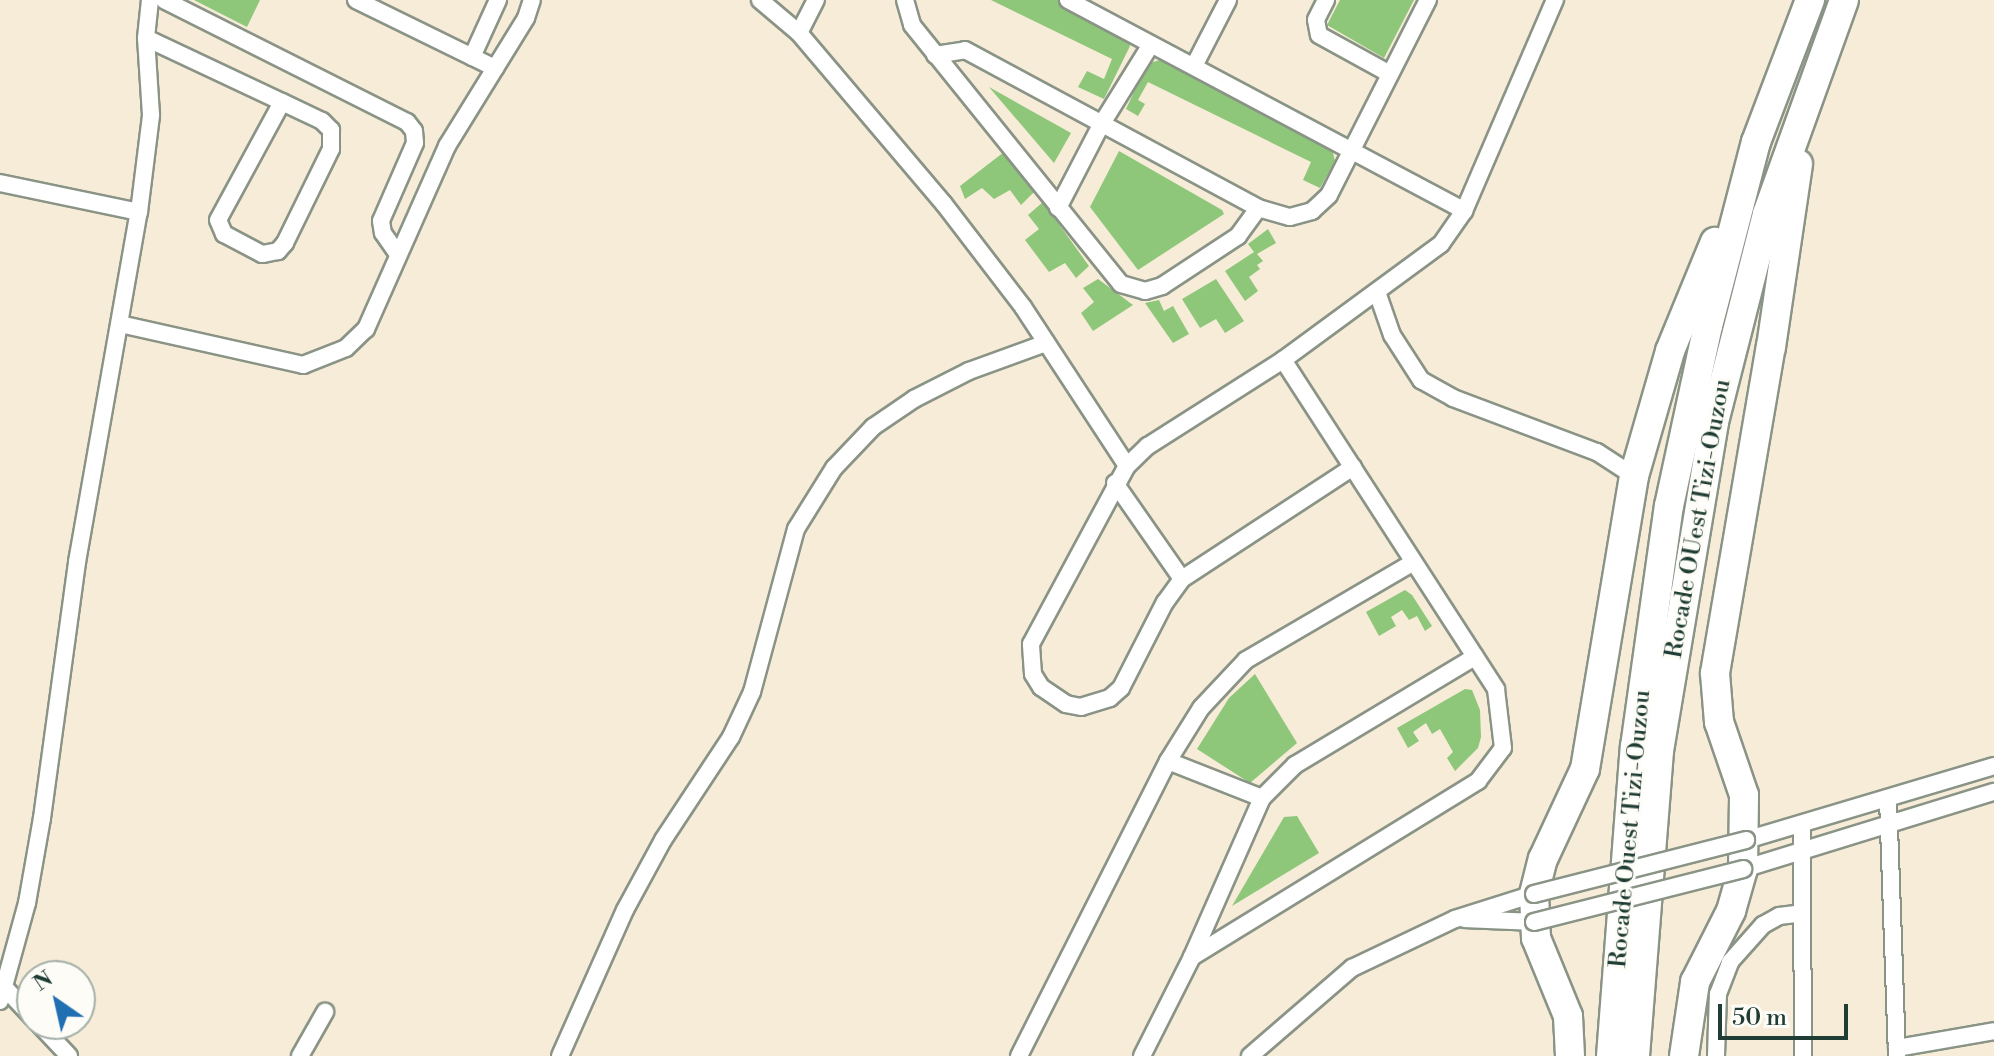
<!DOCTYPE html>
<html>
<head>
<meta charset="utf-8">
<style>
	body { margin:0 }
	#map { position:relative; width:1994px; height:1056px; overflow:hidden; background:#f6ecd8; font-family:"Libre Bodoni",serif }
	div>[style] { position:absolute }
	.green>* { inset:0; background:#8ec67a }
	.roads { filter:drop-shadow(2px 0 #8a9486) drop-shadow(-2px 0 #8a9486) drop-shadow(0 2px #8a9486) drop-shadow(0 -2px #8a9486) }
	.street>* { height:16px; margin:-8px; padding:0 8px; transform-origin:8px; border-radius:8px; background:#fff }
	.highway>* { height:28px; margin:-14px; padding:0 14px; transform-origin:14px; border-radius:14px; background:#fff }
	.bridges { filter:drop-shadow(2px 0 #8a9486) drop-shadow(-2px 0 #8a9486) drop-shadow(0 2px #8a9486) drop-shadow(0 -2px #8a9486) }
	.street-bridge>* { height:16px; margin:-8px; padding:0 8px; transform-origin:8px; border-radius:8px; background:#fff }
	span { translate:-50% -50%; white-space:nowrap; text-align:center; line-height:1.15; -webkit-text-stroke:6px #fdfcf7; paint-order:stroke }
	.street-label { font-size:24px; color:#1f3d34 }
	.north { position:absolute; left:16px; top:960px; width:80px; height:80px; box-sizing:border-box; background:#fdfcf7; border:2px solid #a4b0a9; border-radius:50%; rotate:326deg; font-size:22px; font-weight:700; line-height:32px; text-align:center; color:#1f3d34 }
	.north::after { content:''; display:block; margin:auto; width:28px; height:36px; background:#1f6fb2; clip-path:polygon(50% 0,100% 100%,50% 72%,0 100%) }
	.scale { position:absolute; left:1718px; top:1004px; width:130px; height:36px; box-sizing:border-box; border:4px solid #1f3d34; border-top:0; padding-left:10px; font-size:24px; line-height:28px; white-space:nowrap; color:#1f3d34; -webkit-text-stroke:6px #fdfcf7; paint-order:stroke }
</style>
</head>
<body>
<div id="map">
	<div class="green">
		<div style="clip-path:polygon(194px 0,260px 0,247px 27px)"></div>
		<div style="clip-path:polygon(991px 0,1061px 0,1126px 35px,1130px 46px,1104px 99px,1078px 87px,1087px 71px,1104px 79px,1112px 59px)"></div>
		<div style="clip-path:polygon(1340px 0,1414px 0,1384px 58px,1327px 25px)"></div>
		<div style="clip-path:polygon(1166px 58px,1332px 149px,1335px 161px,1320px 188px,1303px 180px,1311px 162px,1148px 82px,1138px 100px,1145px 104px,1138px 116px,1126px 109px,1147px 64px)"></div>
		<div style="clip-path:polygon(989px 87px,1071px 133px,1054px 163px)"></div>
		<div style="clip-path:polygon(1119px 151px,1222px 210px,1224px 214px,1138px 270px,1090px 207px)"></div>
		<div style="clip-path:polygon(1004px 152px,1035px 191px,1021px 205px,1010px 190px,994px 199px,982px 188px,965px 199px,960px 186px)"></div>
		<div style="clip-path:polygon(1043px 202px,1089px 266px,1076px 278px,1065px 263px,1049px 272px,1025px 240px,1039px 229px,1028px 215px)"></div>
		<div style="clip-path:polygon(1268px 229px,1276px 243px,1257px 254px,1263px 261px,1257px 265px,1260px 269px,1249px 277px,1258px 291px,1245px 301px,1225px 271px,1254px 252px,1248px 244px)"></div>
		<div style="clip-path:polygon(1098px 279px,1133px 305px,1093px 331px,1081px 313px,1094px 302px,1083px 288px)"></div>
		<div style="clip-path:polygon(1216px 279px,1244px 321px,1225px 333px,1216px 319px,1200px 328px,1182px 299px)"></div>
		<div style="clip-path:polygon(1159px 300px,1164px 311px,1173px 306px,1189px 334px,1173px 343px,1145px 303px)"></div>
		<div style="clip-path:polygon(1405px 590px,1412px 595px,1432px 626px,1425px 631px,1417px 616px,1409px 620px,1402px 610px,1391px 617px,1396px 626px,1379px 636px,1366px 612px)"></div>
		<div style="clip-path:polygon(1255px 674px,1297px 743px,1250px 783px,1197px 749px,1229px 698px)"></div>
		<div style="clip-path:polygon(1465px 689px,1472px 690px,1480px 710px,1481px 737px,1478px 748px,1455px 771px,1447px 758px,1453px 752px,1440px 729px,1432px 734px,1426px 723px,1413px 732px,1419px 741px,1408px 748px,1397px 728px)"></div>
		<div style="clip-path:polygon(1297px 816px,1319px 853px,1232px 906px,1284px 817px)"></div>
	</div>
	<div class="roads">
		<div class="street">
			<div style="left:164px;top:0;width:272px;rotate:26.7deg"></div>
			<div style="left:407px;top:122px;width:11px;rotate:52deg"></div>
			<div style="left:414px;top:131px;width:12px;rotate:85deg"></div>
			<div style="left:415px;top:143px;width:85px;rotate:113.6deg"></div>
			<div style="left:381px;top:221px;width:12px;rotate:81deg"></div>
			<div style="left:383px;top:233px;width:24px;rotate:55deg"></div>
			<div style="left:356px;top:0;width:155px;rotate:26.1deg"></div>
			<div style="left:760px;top:0;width:51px;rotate:40.2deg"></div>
			<div style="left:799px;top:33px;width:224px;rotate:49.7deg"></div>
			<div style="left:944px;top:204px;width:130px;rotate:52.5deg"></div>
			<div style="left:1023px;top:307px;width:190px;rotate:56.8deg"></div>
			<div style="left:905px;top:0;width:26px;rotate:74deg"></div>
			<div style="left:912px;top:25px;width:333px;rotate:51.1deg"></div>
			<div style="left:1121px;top:284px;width:25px;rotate:16deg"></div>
			<div style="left:1145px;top:291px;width:18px;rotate:-16deg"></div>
			<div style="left:1162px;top:286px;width:91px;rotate:-33.3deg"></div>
			<div style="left:1238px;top:236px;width:34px;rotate:-54deg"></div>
			<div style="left:1068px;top:0;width:449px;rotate:28deg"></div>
			<div style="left:1326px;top:0;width:22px;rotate:117deg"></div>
			<div style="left:1316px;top:20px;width:15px;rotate:79deg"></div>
			<div style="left:1319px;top:35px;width:81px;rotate:28.8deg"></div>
			<div style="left:799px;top:33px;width:37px;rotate:-63deg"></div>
			<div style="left:146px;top:38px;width:150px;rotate:25.2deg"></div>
			<div style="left:282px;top:102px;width:44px;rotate:25.4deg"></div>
			<div style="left:322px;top:121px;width:13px;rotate:45deg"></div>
			<div style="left:331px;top:130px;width:19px;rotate:90deg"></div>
			<div style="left:331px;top:149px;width:105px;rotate:116.1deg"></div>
			<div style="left:285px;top:243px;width:11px;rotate:131deg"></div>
			<div style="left:278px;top:251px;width:16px;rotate:169deg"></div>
			<div style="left:262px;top:254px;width:43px;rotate:-152.2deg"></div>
			<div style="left:224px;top:234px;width:15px;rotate:-113deg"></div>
			<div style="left:218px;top:220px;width:134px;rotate:-61.5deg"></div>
			<div style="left:935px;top:55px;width:30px;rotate:-9deg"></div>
			<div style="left:965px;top:50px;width:333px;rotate:28.3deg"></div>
			<div style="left:1258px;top:208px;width:33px;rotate:16deg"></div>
			<div style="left:1290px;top:217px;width:23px;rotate:-15deg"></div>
			<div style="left:1312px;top:211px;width:23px;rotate:-43deg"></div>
			<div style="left:1329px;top:195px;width:219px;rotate:-63.1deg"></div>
			<div style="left:472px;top:57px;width:63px;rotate:-65.5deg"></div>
			<div style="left:1194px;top:66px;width:74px;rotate:-62.7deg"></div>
			<div style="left:0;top:183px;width:142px;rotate:11.8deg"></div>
			<div style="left:1058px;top:208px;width:93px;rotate:-62.6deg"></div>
			<div style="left:1101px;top:125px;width:93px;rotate:-58.2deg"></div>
			<div style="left:1377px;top:292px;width:46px;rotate:70.8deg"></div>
			<div style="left:1392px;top:335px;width:54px;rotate:57.2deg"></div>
			<div style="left:1421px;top:380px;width:37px;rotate:29deg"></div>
			<div style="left:1453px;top:398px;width:154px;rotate:20.6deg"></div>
			<div style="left:1597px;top:452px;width:44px;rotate:33deg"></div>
			<div style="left:120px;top:324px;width:188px;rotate:12.6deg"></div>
			<div style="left:303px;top:365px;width:46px;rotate:-21.6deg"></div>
			<div style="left:346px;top:348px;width:28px;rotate:-44deg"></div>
			<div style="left:366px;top:329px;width:200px;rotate:-66.1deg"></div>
			<div style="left:447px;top:146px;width:150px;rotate:-58.3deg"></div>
			<div style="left:526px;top:18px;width:19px;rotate:-72deg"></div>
			<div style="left:1353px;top:467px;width:204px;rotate:146.8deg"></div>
			<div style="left:1182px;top:579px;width:29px;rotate:126deg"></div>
			<div style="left:1165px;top:602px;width:97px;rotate:117.1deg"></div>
			<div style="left:1121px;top:688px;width:15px;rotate:138deg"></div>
			<div style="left:1110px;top:698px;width:30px;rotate:163deg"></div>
			<div style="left:1081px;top:707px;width:15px;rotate:-169deg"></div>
			<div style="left:1066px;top:704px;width:30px;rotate:-146deg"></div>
			<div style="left:1041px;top:687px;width:15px;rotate:-122deg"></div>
			<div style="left:1033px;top:674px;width:30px;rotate:-94deg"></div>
			<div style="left:1031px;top:644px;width:202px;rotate:-61.7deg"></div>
			<div style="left:1127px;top:466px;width:29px;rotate:-44deg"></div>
			<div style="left:1148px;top:446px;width:160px;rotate:-32.5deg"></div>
			<div style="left:1283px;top:360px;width:196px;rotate:-36.3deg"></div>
			<div style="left:1441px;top:244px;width:40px;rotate:-55.1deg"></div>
			<div style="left:1464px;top:211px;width:230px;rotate:-66.7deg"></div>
			<div style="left:1115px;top:483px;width:117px;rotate:55.1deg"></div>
			<div style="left:1168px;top:761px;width:101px;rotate:21.5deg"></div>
			<div style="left:1262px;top:798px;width:174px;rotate:113.8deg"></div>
			<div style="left:1262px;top:798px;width:47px;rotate:-45deg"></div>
			<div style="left:1295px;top:765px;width:210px;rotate:-31deg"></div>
			<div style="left:1888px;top:798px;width:258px;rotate:88deg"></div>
			<div style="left:1802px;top:824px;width:232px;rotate:89.8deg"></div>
			<div style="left:1746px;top:840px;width:259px;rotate:-16.6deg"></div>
			<div style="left:1743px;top:869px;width:263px;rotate:-17.1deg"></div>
			<div style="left:1465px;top:919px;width:69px;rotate:2.5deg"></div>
			<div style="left:6px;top:989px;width:38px;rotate:47deg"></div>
			<div style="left:0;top:1001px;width:102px;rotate:-74.6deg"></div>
			<div style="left:27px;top:903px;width:86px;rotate:-80deg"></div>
			<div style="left:42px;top:818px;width:258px;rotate:-82.2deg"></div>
			<div style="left:77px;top:562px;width:355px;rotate:-80deg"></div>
			<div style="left:139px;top:212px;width:98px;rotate:-82.9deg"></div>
			<div style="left:151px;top:115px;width:77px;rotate:-93.7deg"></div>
			<div style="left:146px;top:38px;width:38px;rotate:-84deg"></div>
			<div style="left:39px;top:1024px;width:44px;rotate:46.8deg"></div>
			<div style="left:1897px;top:1048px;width:98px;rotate:-9.9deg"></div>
			<div style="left:300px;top:1056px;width:51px;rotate:-60.4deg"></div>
			<div style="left:560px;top:1056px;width:160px;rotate:-66deg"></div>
			<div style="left:625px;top:910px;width:80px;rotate:-61.5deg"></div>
			<div style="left:663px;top:840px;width:123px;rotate:-56.6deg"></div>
			<div style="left:731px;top:737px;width:50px;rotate:-65deg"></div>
			<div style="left:752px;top:692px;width:169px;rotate:-74.9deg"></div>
			<div style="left:796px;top:529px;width:72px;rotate:-58.1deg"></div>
			<div style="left:834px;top:468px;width:57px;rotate:-46.4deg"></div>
			<div style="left:873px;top:427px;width:50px;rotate:-34.3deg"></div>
			<div style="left:914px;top:399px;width:62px;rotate:-27deg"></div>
			<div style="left:969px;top:371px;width:82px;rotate:-20deg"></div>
			<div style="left:1019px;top:1056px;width:330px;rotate:-63.2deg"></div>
			<div style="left:1168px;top:761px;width:62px;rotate:-58.1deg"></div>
			<div style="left:1201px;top:708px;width:66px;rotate:-46.8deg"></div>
			<div style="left:1246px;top:660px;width:194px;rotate:-30.3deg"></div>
			<div style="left:1142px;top:1056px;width:111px;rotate:-63.2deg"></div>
			<div style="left:1192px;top:957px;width:336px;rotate:-31.6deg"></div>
			<div style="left:1478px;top:781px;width:41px;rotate:-52.9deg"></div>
			<div style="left:1503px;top:748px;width:59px;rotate:-96.8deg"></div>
			<div style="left:1496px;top:689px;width:392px;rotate:-122.9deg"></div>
			<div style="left:1250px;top:1056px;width:135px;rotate:-40.8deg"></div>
			<div style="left:1352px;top:968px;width:114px;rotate:-25.4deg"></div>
			<div style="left:1455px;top:919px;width:83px;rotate:-17.6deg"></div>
			<div style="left:1716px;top:1056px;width:62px;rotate:-88.2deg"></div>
			<div style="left:1718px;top:994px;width:34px;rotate:-69deg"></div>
			<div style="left:1730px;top:962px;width:50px;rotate:-48.3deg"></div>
			<div style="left:1763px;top:925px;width:18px;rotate:-29deg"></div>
			<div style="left:1779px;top:916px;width:23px;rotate:-7deg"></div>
		</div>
		<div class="highway">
			<div style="left:1570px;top:1056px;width:40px;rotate:-92.9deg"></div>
			<div style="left:1568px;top:1016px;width:84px;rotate:-112.3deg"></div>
			<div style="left:1536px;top:938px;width:44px;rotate:-92.6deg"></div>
			<div style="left:1534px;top:894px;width:36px;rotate:-76deg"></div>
			<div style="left:1543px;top:859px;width:99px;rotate:-65deg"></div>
			<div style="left:1585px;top:769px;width:297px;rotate:-80.5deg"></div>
			<div style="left:1634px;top:476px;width:130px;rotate:-73.9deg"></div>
			<div style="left:1670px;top:351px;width:118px;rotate:-67.6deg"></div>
			<div style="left:1611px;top:1056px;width:310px;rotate:-85.6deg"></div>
			<div style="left:1635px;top:747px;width:243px;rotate:-82deg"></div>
			<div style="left:1669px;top:506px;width:184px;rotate:-77.8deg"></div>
			<div style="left:1708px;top:326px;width:190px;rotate:-75.4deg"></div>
			<div style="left:1756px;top:142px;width:152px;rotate:-69.2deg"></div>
			<div style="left:1635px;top:1056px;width:306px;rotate:-85.5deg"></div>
			<div style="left:1659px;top:751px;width:334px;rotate:-80.5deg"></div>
			<div style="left:1714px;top:422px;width:215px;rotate:-75.7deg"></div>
			<div style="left:1767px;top:214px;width:227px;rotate:-70.2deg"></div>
			<div style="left:1684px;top:1056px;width:75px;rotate:-81.5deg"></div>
			<div style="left:1695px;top:982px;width:80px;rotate:-63.1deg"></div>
			<div style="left:1731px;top:911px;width:44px;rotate:-74.1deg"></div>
			<div style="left:1743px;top:869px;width:74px;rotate:-89.2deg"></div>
			<div style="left:1744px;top:795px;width:77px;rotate:-108.9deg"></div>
			<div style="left:1719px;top:722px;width:49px;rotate:-94.7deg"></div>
			<div style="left:1715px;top:673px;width:331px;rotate:-80.3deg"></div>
			<div style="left:1771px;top:347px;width:185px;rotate:-81.6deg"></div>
		</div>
	</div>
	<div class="bridges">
		<div class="street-bridge">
			<div style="left:1534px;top:894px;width:219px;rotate:-14.3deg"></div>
			<div style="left:1534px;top:922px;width:216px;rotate:-14.2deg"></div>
		</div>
	</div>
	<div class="street-label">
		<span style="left:1699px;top:519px;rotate:-80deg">Rocade OUest Tizi-Ouzou</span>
		<span style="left:1631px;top:829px;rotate:-85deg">Rocade Ouest Tizi-Ouzou</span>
	</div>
	<div class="north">N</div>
	<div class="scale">50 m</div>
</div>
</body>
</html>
